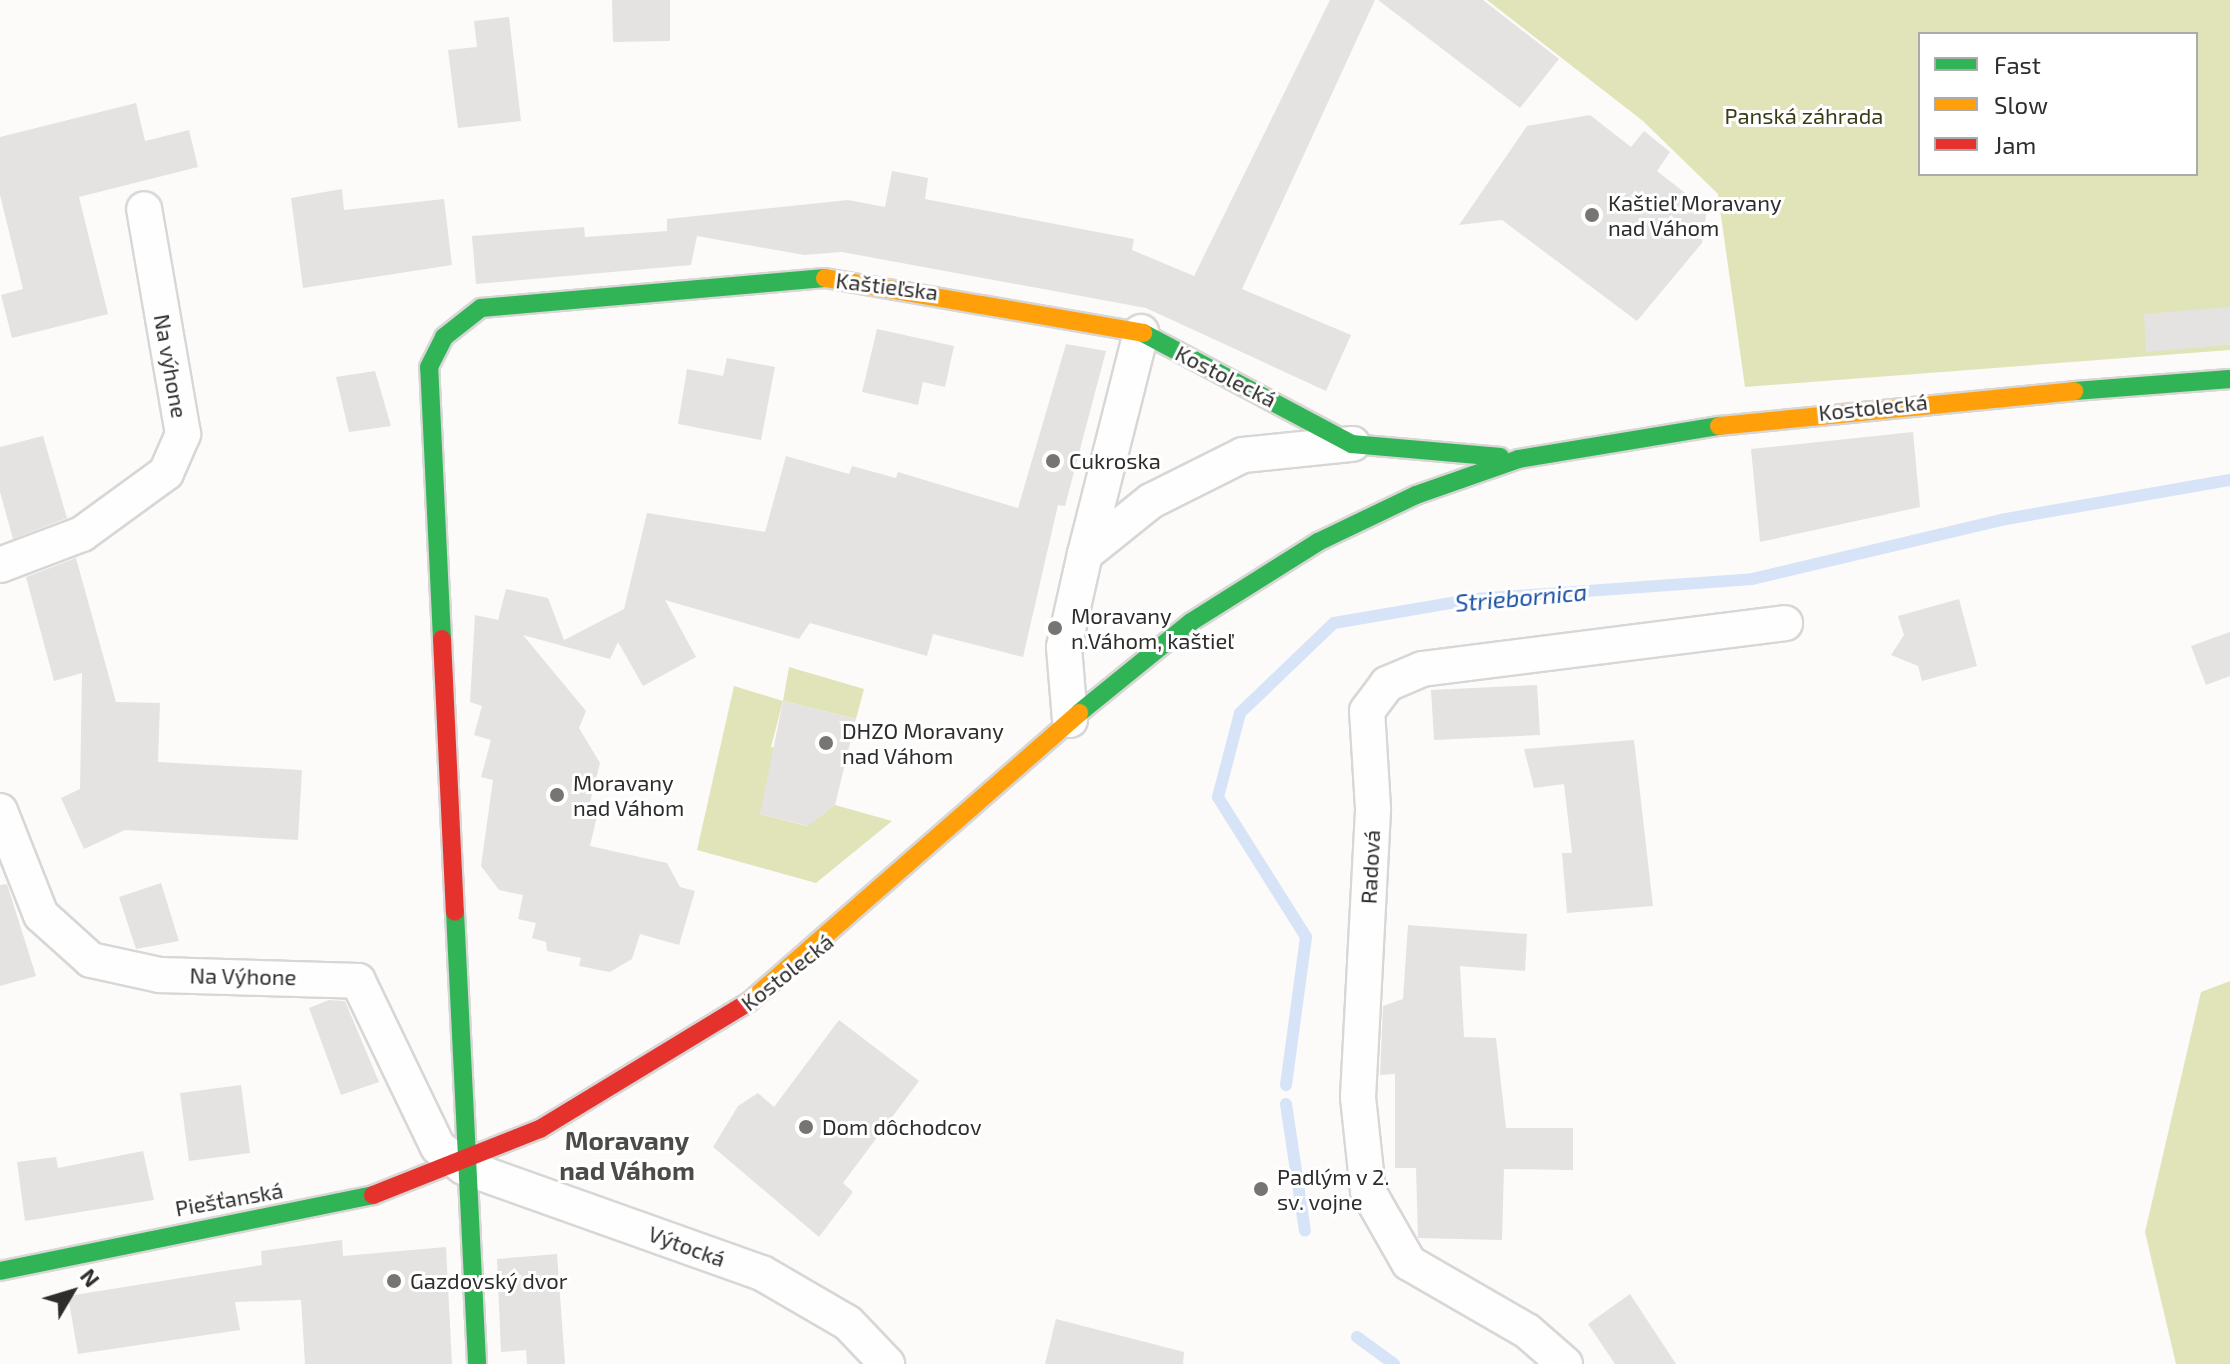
<!DOCTYPE html>
<html>
<head>
<meta charset="utf-8">
<style>
	body { margin:0 }
	#map { position:relative; width:2230px; height:1364px; overflow:hidden; background:#fcfbf9; font-family:"Exo 2",sans-serif }
	div>[style] { position:absolute }
	.green>* { inset:0; background:#e0e4b8 }
	.stream>* { height:12px; margin:-6px; padding:0 6px; transform-origin:6px; border-radius:6px; background:#d7e4f8 }
	.building>* { inset:0; background:#e4e3e2 }
	.roads { filter:drop-shadow(2px 0 #d8d7d6) drop-shadow(-2px 0 #d8d7d6) drop-shadow(0 2px #d8d7d6) drop-shadow(0 -2px #d8d7d6) }
	.street>* { height:34px; margin:-17px; padding:0 17px; transform-origin:17px; border-radius:17px; background:#fffefe }
	.fast>* { height:18px; margin:-9px; padding:0 9px; transform-origin:9px; border-radius:9px; background:#30b455 }
	.slow>* { height:18px; margin:-9px; padding:0 9px; transform-origin:9px; border-radius:9px; background:#ff9f0a }
	.jam>* { height:18px; margin:-9px; padding:0 9px; transform-origin:9px; border-radius:9px; background:#e5322d }
	.dots>* { width:22px; height:22px; translate:-50% -50%; box-sizing:border-box; border:4px solid #fff; border-radius:50% }
	span { translate:-50% -50%; white-space:nowrap; text-align:center; line-height:1.15; -webkit-text-stroke:6px #fff; paint-order:stroke }
	.park-label { font-size:22px; color:#393c15 }
	.poi-label { font-size:22px; color:#2e2d2c }
	.left { translate:0 -50%; text-align:left }
	.street-label { font-size:22px; color:#2e2d2c }
	.water-label { font-size:24px; color:#1a50a4; font-style:italic }
	.quarter-label { font-size:26px; color:#4c4b48; font-weight:700 }
	.legend { position:absolute; left:1918px; top:32px; width:280px; height:144px; box-sizing:border-box; background:#fff; border:2px solid #ababab; margin:0; padding:10px 14px; list-style:none; font-size:24px; color:#2e2d2c }
	.legend li { display:flex; align-items:center; gap:16px; height:40px }
	.legend b { width:40px; border:2px solid #ababab }
	.north { position:absolute; left:32px; top:1252px; width:80px; height:80px; -webkit-text-stroke:6px #fff; paint-order:stroke; rotate:52deg; font-size:22px; font-weight:700; line-height:32px; text-align:center; color:#2e2d2c }
	.north::after { content:''; display:block; margin:auto; width:28px; height:36px; background:#2e2d2c; clip-path:polygon(50% 0,100% 100%,50% 72%,0 100%) }
</style>
</head>
<body>
<div id="map">
	<div class="green">
		<div style="clip-path:polygon(evenodd,1487px 0,2230px 0,2230px 350px,1745px 387px,1718px 194px,1643px 121px,1487px 0,1920px 34px,2196px 34px,2196px 174px,1920px 174px,1920px 34px)"></div>
		<div style="clip-path:polygon(789px 667px,864px 689px,856px 719px,783px 701px,771px 747px,784px 751px,760px 814px,807px 826px,835px 805px,892px 821px,816px 883px,697px 850px,734px 686px,783px 701px)"></div>
		<div style="clip-path:polygon(2230px 981px,2230px 1364px,2176px 1364px,2145px 1232px,2201px 992px)"></div>
	</div>
	<div class="stream">
		<div style="left:1286px;top:1085px;width:149px;rotate:-82.3deg"></div>
		<div style="left:1306px;top:937px;width:165px;rotate:-122.2deg"></div>
		<div style="left:1218px;top:797px;width:87px;rotate:-75.3deg"></div>
		<div style="left:1240px;top:713px;width:130px;rotate:-43.8deg"></div>
		<div style="left:1334px;top:623px;width:143px;rotate:-9.7deg"></div>
		<div style="left:1475px;top:599px;width:278px;rotate:-4.1deg"></div>
		<div style="left:1752px;top:579px;width:261px;rotate:-13.3deg"></div>
		<div style="left:2006px;top:519px;width:227px;rotate:-9.9deg"></div>
		<div style="left:1286px;top:1104px;width:128px;rotate:81.5deg"></div>
		<div style="left:1357px;top:1337px;width:46px;rotate:36.1deg"></div>
	</div>
	<div class="building">
		<div style="clip-path:polygon(612px 0,670px 0,670px 41px,613px 42px)"></div>
		<div style="clip-path:polygon(1330px 0,1375px 0,1242px 289px,1351px 335px,1326px 391px,1146px 308px,842px 252px,804px 255px,697px 236px,691px 265px,476px 284px,472px 236px,584px 227px,585px 237px,667px 231px,667px 219px,848px 200px,885px 207px,892px 171px,928px 178px,925px 199px,1134px 239px,1132px 250px,1194px 276px)"></div>
		<div style="clip-path:polygon(1378px 0,1483px 0,1559px 59px,1520px 108px)"></div>
		<div style="clip-path:polygon(509px 17px,521px 121px,458px 128px,448px 50px,477px 47px,474px 21px)"></div>
		<div style="clip-path:polygon(136px 103px,145px 141px,189px 130px,198px 167px,79px 197px,108px 314px,12px 338px,1px 295px,23px 289px,0 195px,0 137px)"></div>
		<div style="clip-path:polygon(1590px 115px,1631px 147px,1644px 131px,1670px 152px,1657px 171px,1707px 210px,1702px 243px,1637px 321px,1502px 220px,1459px 225px,1527px 126px)"></div>
		<div style="clip-path:polygon(342px 189px,344px 210px,444px 199px,452px 265px,303px 288px,291px 198px)"></div>
		<div style="clip-path:polygon(2230px 307px,2230px 345px,2146px 352px,2144px 314px)"></div>
		<div style="clip-path:polygon(877px 329px,954px 346px,945px 387px,923px 382px,918px 405px,862px 392px)"></div>
		<div style="clip-path:polygon(1066px 344px,1106px 351px,1065px 506px,1058px 505px,1023px 657px,933px 634px,927px 656px,810px 623px,799px 639px,665px 600px,696px 657px,643px 686px,618px 642px,610px 659px,523px 635px,586px 711px,579px 728px,600px 763px,587px 814px,597px 816px,590px 846px,667px 863px,680px 887px,695px 891px,679px 945px,640px 934px,632px 959px,610px 972px,579px 966px,581px 958px,547px 951px,546px 942px,532px 938px,536px 923px,518px 919px,523px 895px,499px 890px,481px 866px,493px 780px,481px 777px,491px 740px,474px 735px,482px 706px,470px 702px,475px 615px,498px 620px,506px 589px,548px 598px,564px 640px,624px 609px,647px 513px,765px 532px,786px 456px,849px 474px,852px 466px,896px 478px,898px 472px,1018px 508px)"></div>
		<div style="clip-path:polygon(727px 358px,775px 367px,761px 440px,678px 424px,687px 369px,723px 376px)"></div>
		<div style="clip-path:polygon(375px 371px,391px 426px,349px 432px,336px 377px)"></div>
		<div style="clip-path:polygon(1913px 432px,1920px 507px,1760px 542px,1751px 449px)"></div>
		<div style="clip-path:polygon(43px 436px,67px 518px,13px 539px,0 492px,0 447px)"></div>
		<div style="clip-path:polygon(76px 558px,116px 702px,160px 703px,158px 762px,302px 770px,298px 840px,125px 830px,84px 849px,61px 798px,80px 789px,82px 673px,54px 681px,26px 577px)"></div>
		<div style="clip-path:polygon(1959px 599px,1977px 666px,1922px 681px,1918px 666px,1891px 655px,1904px 635px,1898px 616px)"></div>
		<div style="clip-path:polygon(2230px 632px,2230px 676px,2206px 685px,2191px 646px)"></div>
		<div style="clip-path:polygon(1537px 685px,1540px 735px,1434px 740px,1431px 690px)"></div>
		<div style="clip-path:polygon(783px 701px,856px 719px,835px 805px,808px 826px,760px 814px)"></div>
		<div style="clip-path:polygon(1634px 740px,1653px 906px,1567px 913px,1562px 853px,1572px 853px,1564px 784px,1534px 788px,1524px 749px)"></div>
		<div style="clip-path:polygon(161px 883px,179px 941px,136px 949px,119px 897px)"></div>
		<div style="clip-path:polygon(7px 884px,36px 976px,0 986px,0 885px)"></div>
		<div style="clip-path:polygon(1408px 925px,1527px 934px,1525px 971px,1460px 966px,1464px 1037px,1496px 1038px,1506px 1128px,1573px 1128px,1573px 1170px,1504px 1169px,1502px 1240px,1418px 1238px,1416px 1168px,1395px 1168px,1395px 1074px,1380px 1075px,1383px 1006px,1403px 999px)"></div>
		<div style="clip-path:polygon(329px 1000px,345px 1001px,379px 1082px,341px 1095px,309px 1008px)"></div>
		<div style="clip-path:polygon(839px 1020px,919px 1081px,843px 1183px,853px 1192px,819px 1237px,713px 1147px,738px 1106px,758px 1093px,774px 1107px)"></div>
		<div style="clip-path:polygon(241px 1085px,250px 1153px,189px 1161px,180px 1093px)"></div>
		<div style="clip-path:polygon(143px 1151px,154px 1200px,25px 1221px,17px 1162px,56px 1157px,58px 1168px)"></div>
		<div style="clip-path:polygon(342px 1240px,343px 1256px,446px 1247px,452px 1364px,305px 1364px,301px 1300px,235px 1302px,240px 1330px,78px 1354px,68px 1296px,262px 1265px,261px 1251px)"></div>
		<div style="clip-path:polygon(557px 1254px,565px 1364px,527px 1364px,526px 1350px,501px 1352px,497px 1259px)"></div>
		<div style="clip-path:polygon(1630px 1294px,1676px 1364px,1615px 1364px,1588px 1324px)"></div>
		<div style="clip-path:polygon(1056px 1319px,1184px 1352px,1183px 1364px,1045px 1364px)"></div>
	</div>
	<div class="roads">
		<div class="street">
			<div style="left:1085px;top:554px;width:229px;rotate:-75.8deg"></div>
			<div style="left:0;top:565px;width:88px;rotate:-20.7deg"></div>
			<div style="left:82px;top:534px;width:104px;rotate:-36deg"></div>
			<div style="left:166px;top:473px;width:43px;rotate:-66.4deg"></div>
			<div style="left:183px;top:434px;width:228px;rotate:-99.8deg"></div>
			<div style="left:1070px;top:720px;width:73px;rotate:-94.7deg"></div>
			<div style="left:1064px;top:647px;width:95px;rotate:-77.3deg"></div>
			<div style="left:1085px;top:554px;width:85px;rotate:-38.8deg"></div>
			<div style="left:1151px;top:501px;width:103px;rotate:-26.6deg"></div>
			<div style="left:1243px;top:455px;width:110px;rotate:-5.8deg"></div>
			<div style="left:0;top:811px;width:112px;rotate:68.5deg"></div>
			<div style="left:41px;top:915px;width:67px;rotate:42deg"></div>
			<div style="left:91px;top:960px;width:71px;rotate:12.3deg"></div>
			<div style="left:160px;top:975px;width:198px;rotate:1.7deg"></div>
			<div style="left:358px;top:981px;width:184px;rotate:64.3deg"></div>
			<div style="left:438px;top:1147px;width:33px;rotate:38deg"></div>
			<div style="left:464px;top:1167px;width:316px;rotate:19.6deg"></div>
			<div style="left:762px;top:1273px;width:99px;rotate:30.2deg"></div>
			<div style="left:848px;top:1323px;width:57px;rotate:46.4deg"></div>
			<div style="left:1565px;top:1364px;width:50px;rotate:-139deg"></div>
			<div style="left:1527px;top:1331px;width:136px;rotate:-150deg"></div>
			<div style="left:1409px;top:1263px;width:83px;rotate:-119.7deg"></div>
			<div style="left:1368px;top:1191px;width:95px;rotate:-96.1deg"></div>
			<div style="left:1358px;top:1097px;width:289px;rotate:-87deg"></div>
			<div style="left:1373px;top:808px;width:97px;rotate:-93.5deg"></div>
			<div style="left:1367px;top:711px;width:34px;rotate:-53deg"></div>
			<div style="left:1387px;top:684px;width:38px;rotate:-23deg"></div>
			<div style="left:1422px;top:669px;width:366px;rotate:-7.2deg"></div>
		</div>
		<div class="fast">
			<div style="left:1143px;top:333px;width:237px;rotate:28deg"></div>
			<div style="left:1352px;top:444px;width:149px;rotate:5deg"></div>
			<div style="left:2074px;top:391px;width:156px;rotate:-4.4deg"></div>
			<div style="left:442px;top:639px;width:272px;rotate:-92.7deg"></div>
			<div style="left:429px;top:367px;width:34px;rotate:-63deg"></div>
			<div style="left:444px;top:337px;width:47px;rotate:-38.1deg"></div>
			<div style="left:481px;top:308px;width:345px;rotate:-5deg"></div>
			<div style="left:1079px;top:713px;width:144px;rotate:-39.1deg"></div>
			<div style="left:1191px;top:622px;width:150px;rotate:-32.2deg"></div>
			<div style="left:1318px;top:542px;width:109px;rotate:-25.6deg"></div>
			<div style="left:1416px;top:495px;width:109px;rotate:-19.3deg"></div>
			<div style="left:1519px;top:459px;width:203px;rotate:-9.4deg"></div>
			<div style="left:455px;top:912px;width:453px;rotate:87.2deg"></div>
			<div style="left:0;top:1271px;width:381px;rotate:-11.5deg"></div>
		</div>
		<div class="slow">
			<div style="left:825px;top:278px;width:323px;rotate:9.8deg"></div>
			<div style="left:1719px;top:426px;width:357px;rotate:-5.6deg"></div>
			<div style="left:749px;top:1002px;width:439px;rotate:-41.2deg"></div>
		</div>
		<div class="jam">
			<div style="left:442px;top:639px;width:273px;rotate:87.3deg"></div>
			<div style="left:373px;top:1195px;width:180px;rotate:-21.6deg"></div>
			<div style="left:540px;top:1129px;width:245px;rotate:-31.3deg"></div>
		</div>
	</div>
	<div class="dots">
		<div style="left:1592px;top:215px;background:#767574"></div>
		<div style="left:1053px;top:461px;background:#767574"></div>
		<div style="left:1055px;top:628px;background:#767574"></div>
		<div style="left:826px;top:743px;background:#767574"></div>
		<div style="left:557px;top:795px;background:#767574"></div>
		<div style="left:806px;top:1127px;background:#767574"></div>
		<div style="left:1261px;top:1189px;background:#767574"></div>
		<div style="left:394px;top:1281px;background:#767574"></div>
	</div>
	<div class="park-label">
		<span style="left:1804px;top:116px">Panská záhrada</span>
	</div>
	<div class="poi-label">
		<span class="left" style="left:1608px;top:215px">Kaštieľ Moravany<br>nad Váhom</span>
		<span class="left" style="left:1069px;top:461px">Cukroska</span>
		<span class="left" style="left:1071px;top:628px">Moravany<br>n.Váhom, kaštieľ</span>
		<span class="left" style="left:842px;top:743px">DHZO Moravany<br>nad Váhom</span>
		<span class="left" style="left:573px;top:795px">Moravany<br>nad Váhom</span>
		<span class="left" style="left:822px;top:1127px">Dom dôchodcov</span>
		<span class="left" style="left:1277px;top:1189px">Padlým v 2.<br>sv. vojne</span>
		<span class="left" style="left:410px;top:1281px">Gazdovský dvor</span>
	</div>
	<div class="street-label">
		<span style="left:887px;top:286px;rotate:7deg">Kaštieľska</span>
		<span style="left:171px;top:366px;rotate:80deg">Na výhone</span>
		<span style="left:1226px;top:376px;rotate:27deg">Kostolecká</span>
		<span style="left:1873px;top:407px;rotate:-6deg">Kostolecká</span>
		<span style="left:1370px;top:867px;rotate:-87deg">Radová</span>
		<span style="left:787px;top:972px;rotate:-38deg">Kostolecká</span>
		<span style="left:243px;top:976px;rotate:1deg">Na Výhone</span>
		<span style="left:229px;top:1199px;rotate:-10deg">Piešťanská</span>
		<span style="left:687px;top:1246px;rotate:20deg">Výtocká</span>
	</div>
	<div class="water-label">
		<span style="left:1521px;top:597px;rotate:-5deg">Striebornica</span>
	</div>
	<div class="quarter-label">
		<span style="left:627px;top:1155px">Moravany<br>nad Váhom</span>
	</div>
	<ul class="legend">
	<li><b style="height:10px;background:#30b455"></b>Fast</li>
	<li><b style="height:10px;background:#ff9f0a"></b>Slow</li>
	<li><b style="height:10px;background:#e5322d"></b>Jam</li>
	</ul>
	<div class="north">N</div>
</div>
</body>
</html>
